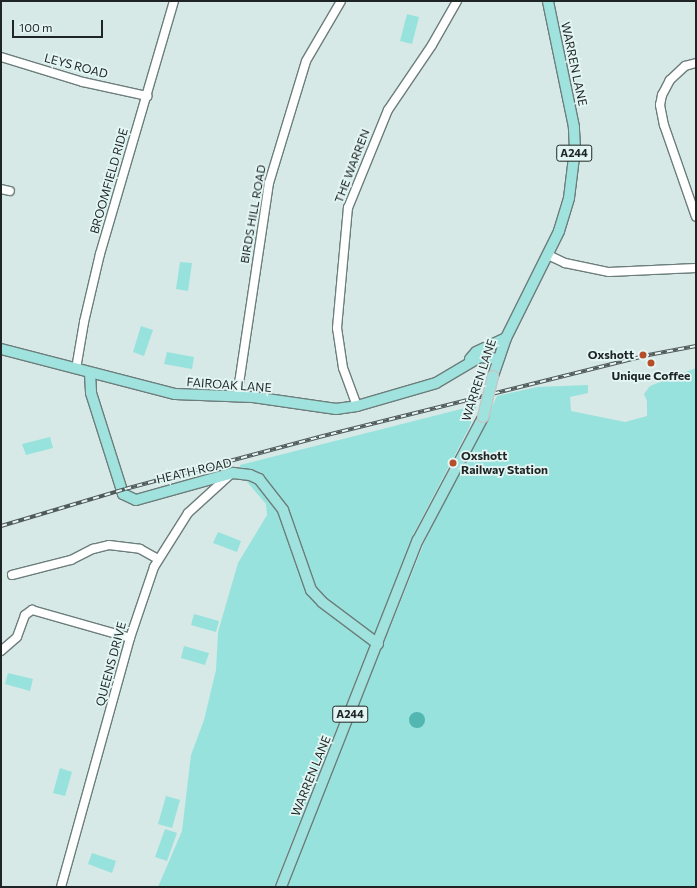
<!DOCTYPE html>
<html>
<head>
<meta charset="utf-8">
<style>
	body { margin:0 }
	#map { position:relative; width:697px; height:888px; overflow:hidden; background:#d6e9e7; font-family:Commissioner,sans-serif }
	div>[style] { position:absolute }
	.green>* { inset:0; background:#97e2dc }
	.water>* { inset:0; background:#51b7b0 }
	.round { border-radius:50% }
	.roads { filter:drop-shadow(1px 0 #6c7d7b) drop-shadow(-1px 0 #6c7d7b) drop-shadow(0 1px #6c7d7b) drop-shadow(0 -1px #6c7d7b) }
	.minor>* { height:8px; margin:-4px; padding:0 4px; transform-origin:4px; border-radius:4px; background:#fff }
	.major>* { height:10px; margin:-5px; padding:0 5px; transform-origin:5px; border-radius:5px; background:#a0e2dd }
	.rail>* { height:3.5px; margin-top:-1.75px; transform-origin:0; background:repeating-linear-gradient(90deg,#e3f6f4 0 6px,#505a59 0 12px); box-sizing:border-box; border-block:1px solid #505a59 }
	.bridges { filter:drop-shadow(1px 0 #c4c6c6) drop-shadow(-1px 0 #c4c6c6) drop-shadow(0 1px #c4c6c6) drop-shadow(0 -1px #c4c6c6) }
	.major-bridge>* { height:10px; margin:-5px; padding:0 5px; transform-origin:5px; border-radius:5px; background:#a0e2dd }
	.dots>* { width:11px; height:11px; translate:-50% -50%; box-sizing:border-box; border:2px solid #e3f6f4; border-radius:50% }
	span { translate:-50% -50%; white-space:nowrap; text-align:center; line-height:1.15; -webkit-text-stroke:3.5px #e3f6f4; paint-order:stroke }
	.shield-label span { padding:1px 3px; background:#e3f6f4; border:1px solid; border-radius:3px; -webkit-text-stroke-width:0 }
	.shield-label { font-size:11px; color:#1e2524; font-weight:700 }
	.street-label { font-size:12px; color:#1e2524 }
	.poi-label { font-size:12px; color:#1e2524; font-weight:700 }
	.right { translate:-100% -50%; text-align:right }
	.left { translate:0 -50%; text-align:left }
	.frame { position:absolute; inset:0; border:2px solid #1e2524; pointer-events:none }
	.scale { position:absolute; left:12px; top:20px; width:91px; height:18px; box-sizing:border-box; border:2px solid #1e2524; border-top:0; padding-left:5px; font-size:12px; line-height:14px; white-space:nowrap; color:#1e2524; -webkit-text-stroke:3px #e3f6f4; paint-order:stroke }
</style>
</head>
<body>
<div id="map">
	<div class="green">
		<div style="clip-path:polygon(407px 14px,419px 17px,412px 44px,400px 41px)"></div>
		<div style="clip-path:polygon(180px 262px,192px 263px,188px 291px,176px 289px)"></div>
		<div style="clip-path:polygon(141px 326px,153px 330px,144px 356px,133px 352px)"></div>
		<div style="clip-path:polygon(167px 352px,194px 357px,192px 369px,164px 364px)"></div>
		<div style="clip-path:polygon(696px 368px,696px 887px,286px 887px,424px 543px,497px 396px,537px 387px,588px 385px,588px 393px,570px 397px,571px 411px,625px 422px,647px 416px,647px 401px,644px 394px,650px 386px)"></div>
		<div style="clip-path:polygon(477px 405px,470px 426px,413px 535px,274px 887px,158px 887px,182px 831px,191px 755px,204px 720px,216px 670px,218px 632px,238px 563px,267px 515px,266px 504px,242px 476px,240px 465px)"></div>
		<div style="clip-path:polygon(50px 437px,53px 448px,26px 455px,22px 444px)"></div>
		<div style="clip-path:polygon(218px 532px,241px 541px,237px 552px,213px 543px)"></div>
		<div style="clip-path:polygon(194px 614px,219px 621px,216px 632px,191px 625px)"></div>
		<div style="clip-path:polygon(184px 646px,209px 653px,205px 665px,181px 658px)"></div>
		<div style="clip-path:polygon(8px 673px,33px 679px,30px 691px,5px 684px)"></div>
		<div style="clip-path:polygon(60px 768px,72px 772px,65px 796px,53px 793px)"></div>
		<div style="clip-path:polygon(166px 796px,180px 800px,172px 828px,158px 824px)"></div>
		<div style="clip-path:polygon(165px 829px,177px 833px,167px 861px,155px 857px)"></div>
		<div style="clip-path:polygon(92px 853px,116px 861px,112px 873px,88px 864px)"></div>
	</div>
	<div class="water">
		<div class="round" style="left:409px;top:712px;width:16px;height:16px"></div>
	</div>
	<div class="roads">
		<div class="minor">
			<div style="left:1px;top:57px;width:86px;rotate:17deg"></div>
			<div style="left:83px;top:82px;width:66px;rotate:12.3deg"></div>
			<div style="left:696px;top:63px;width:11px;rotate:165deg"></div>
			<div style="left:685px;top:66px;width:21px;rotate:137deg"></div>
			<div style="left:670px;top:80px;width:17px;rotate:118deg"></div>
			<div style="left:662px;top:95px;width:10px;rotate:101deg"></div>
			<div style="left:660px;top:105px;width:20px;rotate:79deg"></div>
			<div style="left:664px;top:125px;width:97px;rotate:70.8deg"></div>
			<div style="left:1px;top:189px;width:9px;rotate:13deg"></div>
			<div style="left:548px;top:255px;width:19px;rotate:25deg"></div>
			<div style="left:565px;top:263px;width:45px;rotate:11.6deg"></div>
			<div style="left:609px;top:272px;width:87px;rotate:-2.6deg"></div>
			<div style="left:76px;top:369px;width:48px;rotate:-80.3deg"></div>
			<div style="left:84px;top:322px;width:70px;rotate:-76.8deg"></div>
			<div style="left:100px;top:254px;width:264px;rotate:-73.7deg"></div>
			<div style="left:237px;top:397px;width:216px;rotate:-81.5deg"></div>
			<div style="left:269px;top:183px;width:127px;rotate:-73.1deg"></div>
			<div style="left:306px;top:61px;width:69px;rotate:-59.7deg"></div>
			<div style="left:357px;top:406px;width:40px;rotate:-110.2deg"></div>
			<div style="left:343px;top:368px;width:40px;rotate:-98.5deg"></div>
			<div style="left:337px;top:328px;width:121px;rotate:-84.8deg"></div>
			<div style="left:348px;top:208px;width:106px;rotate:-67.8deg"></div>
			<div style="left:388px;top:110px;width:78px;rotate:-55.9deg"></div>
			<div style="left:432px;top:45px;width:51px;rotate:-60.4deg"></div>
			<div style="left:12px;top:575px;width:61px;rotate:-14.3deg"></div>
			<div style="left:71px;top:560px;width:25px;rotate:-27deg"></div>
			<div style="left:93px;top:549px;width:16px;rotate:-14deg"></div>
			<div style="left:109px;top:545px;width:31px;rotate:7deg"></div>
			<div style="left:140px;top:549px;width:21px;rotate:29deg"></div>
			<div style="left:1px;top:651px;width:21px;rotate:-41deg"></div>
			<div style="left:17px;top:637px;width:23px;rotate:-70deg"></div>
			<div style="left:25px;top:615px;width:9px;rotate:-36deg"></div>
			<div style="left:32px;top:610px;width:102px;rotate:15.9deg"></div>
			<div style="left:61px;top:887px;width:258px;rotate:-74.5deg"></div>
			<div style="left:130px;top:638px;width:75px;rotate:-71.3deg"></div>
			<div style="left:154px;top:567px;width:64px;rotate:-57.8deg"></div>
			<div style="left:188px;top:513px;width:59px;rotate:-42.3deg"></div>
		</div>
		<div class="major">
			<div style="left:1px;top:349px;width:180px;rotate:14.5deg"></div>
			<div style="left:175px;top:394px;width:78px;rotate:2.2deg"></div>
			<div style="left:253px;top:397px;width:84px;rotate:8.2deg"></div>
			<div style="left:336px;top:409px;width:21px;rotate:-8deg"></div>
			<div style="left:357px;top:406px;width:82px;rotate:-16.2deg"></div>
			<div style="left:436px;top:383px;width:51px;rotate:-30.6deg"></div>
			<div style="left:480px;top:357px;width:18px;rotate:6deg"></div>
			<div style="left:470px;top:359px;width:9px;rotate:-49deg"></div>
			<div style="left:476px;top:352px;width:33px;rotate:-25deg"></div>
			<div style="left:90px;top:373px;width:20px;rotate:87deg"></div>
			<div style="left:91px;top:393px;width:106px;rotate:72.4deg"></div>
			<div style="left:123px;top:494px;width:14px;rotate:25deg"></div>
			<div style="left:136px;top:500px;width:101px;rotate:-15.6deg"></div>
			<div style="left:233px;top:473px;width:17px;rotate:7deg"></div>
			<div style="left:250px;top:475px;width:10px;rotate:24deg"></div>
			<div style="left:259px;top:479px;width:39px;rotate:52deg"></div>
			<div style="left:283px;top:510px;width:85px;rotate:70.7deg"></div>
			<div style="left:311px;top:590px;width:16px;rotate:47deg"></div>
			<div style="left:322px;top:602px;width:70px;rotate:36.9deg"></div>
			<div style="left:493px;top:376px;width:40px;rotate:-71.1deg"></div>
			<div style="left:506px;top:338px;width:119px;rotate:-63.6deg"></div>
			<div style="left:559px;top:231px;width:34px;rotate:-73deg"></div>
			<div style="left:569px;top:198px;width:49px;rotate:-83deg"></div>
			<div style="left:575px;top:149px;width:22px;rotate:-93deg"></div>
			<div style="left:574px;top:127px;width:129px;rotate:-101.7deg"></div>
			<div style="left:281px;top:887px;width:373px;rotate:-68.5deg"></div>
			<div style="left:418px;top:540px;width:139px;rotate:-62.1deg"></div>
		</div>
	</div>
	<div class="rail">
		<div style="left:1px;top:526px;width:129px;rotate:-16.6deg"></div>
		<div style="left:125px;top:489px;width:201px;rotate:-15deg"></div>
		<div style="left:319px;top:437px;width:334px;rotate:-14deg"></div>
		<div style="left:643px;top:356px;width:54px;rotate:-10.7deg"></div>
	</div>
	<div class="bridges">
		<div class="major-bridge">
			<div style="left:483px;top:417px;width:42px;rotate:-76.3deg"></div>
		</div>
	</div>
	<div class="dots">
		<div style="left:643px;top:355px;background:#b54e29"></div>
		<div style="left:651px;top:363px;background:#b54e29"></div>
		<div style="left:453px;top:463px;background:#b54e29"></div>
	</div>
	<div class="shield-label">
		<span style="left:574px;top:153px">A244</span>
		<span style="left:350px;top:714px">A244</span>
	</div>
	<div class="street-label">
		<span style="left:574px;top:64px;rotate:78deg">WARREN LANE</span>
		<span style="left:76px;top:66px;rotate:15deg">LEYS ROAD</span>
		<span style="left:352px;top:166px;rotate:-69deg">THE WARREN</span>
		<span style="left:109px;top:181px;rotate:-74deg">BROOMFIELD RIDE</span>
		<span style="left:253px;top:214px;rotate:-80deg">BIRDS HILL ROAD</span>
		<span style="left:479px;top:380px;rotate:-72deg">WARREN LANE</span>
		<span style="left:229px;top:385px;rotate:4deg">FAIROAK LANE</span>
		<span style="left:194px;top:471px;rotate:-13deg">HEATH ROAD</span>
		<span style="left:111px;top:664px;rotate:-75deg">QUEENS DRIVE</span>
		<span style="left:311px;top:776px;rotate:-68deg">WARREN LANE</span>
	</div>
	<div class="poi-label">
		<span class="right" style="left:634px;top:355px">Oxshott</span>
		<span style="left:651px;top:376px">Unique Coffee</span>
		<span class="left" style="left:461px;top:463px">Oxshott<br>Railway Station</span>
	</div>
	<div class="frame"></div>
	<div class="scale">100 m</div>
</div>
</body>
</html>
